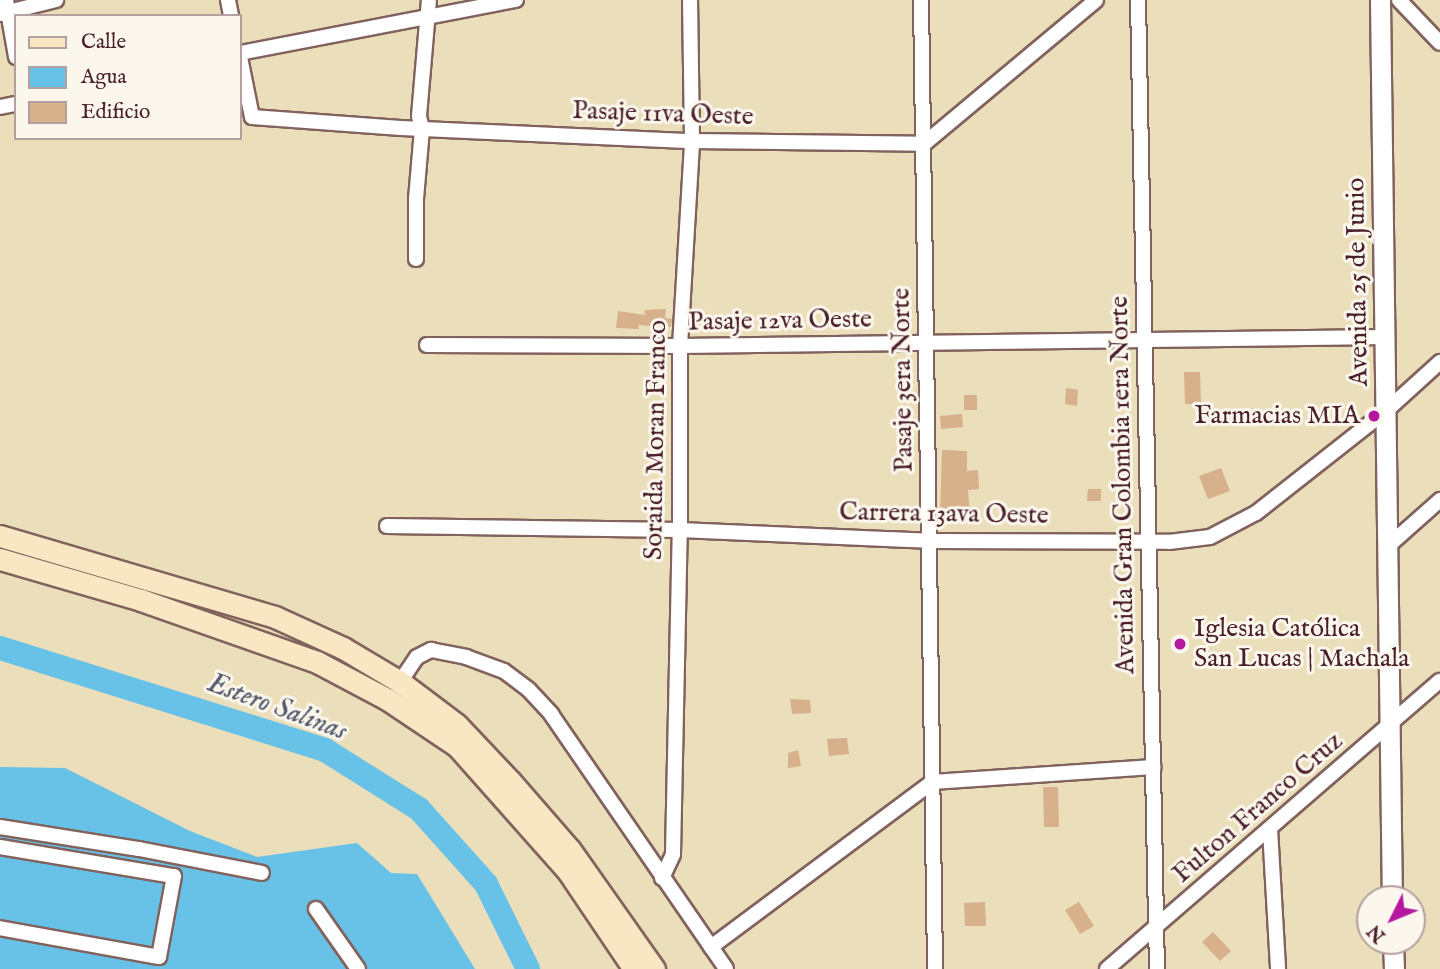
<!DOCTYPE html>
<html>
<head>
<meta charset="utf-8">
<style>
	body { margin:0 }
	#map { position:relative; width:1440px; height:969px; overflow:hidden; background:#ebdebb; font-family:"IM FELL English",serif }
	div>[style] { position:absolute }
	.water>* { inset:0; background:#68c1e6 }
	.river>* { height:24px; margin:-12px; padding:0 12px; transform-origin:12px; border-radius:12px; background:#68c1e6 }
	.building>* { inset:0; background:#d7b08c }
	.roads { filter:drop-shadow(2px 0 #82625d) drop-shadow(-2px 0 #82625d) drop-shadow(0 2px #82625d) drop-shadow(0 -2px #82625d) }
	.minor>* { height:14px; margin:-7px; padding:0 7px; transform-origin:7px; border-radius:7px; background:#fff }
	.tertiary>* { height:19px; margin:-9.5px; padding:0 9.5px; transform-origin:9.5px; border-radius:9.5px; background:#fff }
	.secondary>* { height:21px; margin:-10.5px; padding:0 10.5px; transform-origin:10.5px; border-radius:10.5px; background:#f9e7c3 }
	.dots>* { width:19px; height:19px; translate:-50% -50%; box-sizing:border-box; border:4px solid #fbf7ec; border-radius:50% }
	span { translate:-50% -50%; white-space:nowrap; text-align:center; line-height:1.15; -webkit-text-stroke:6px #fbf7ec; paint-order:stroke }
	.street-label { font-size:26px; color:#4a1f2b }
	.poi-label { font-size:26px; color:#4a1f2b }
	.right { translate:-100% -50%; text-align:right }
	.left { translate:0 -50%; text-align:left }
	.water-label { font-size:28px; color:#54586c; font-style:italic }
	.legend { position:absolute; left:14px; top:14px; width:228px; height:126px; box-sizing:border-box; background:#fbf7ec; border:2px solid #b4a19f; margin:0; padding:9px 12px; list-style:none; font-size:21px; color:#4a1f2b }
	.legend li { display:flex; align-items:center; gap:14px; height:35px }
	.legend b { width:35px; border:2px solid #b4a19f }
	.north { position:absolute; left:1356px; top:885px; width:70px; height:70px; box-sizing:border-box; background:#fbf7ec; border:2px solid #b4a19f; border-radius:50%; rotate:227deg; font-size:19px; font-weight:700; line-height:28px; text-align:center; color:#4a1f2b }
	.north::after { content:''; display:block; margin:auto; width:24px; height:32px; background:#b5179e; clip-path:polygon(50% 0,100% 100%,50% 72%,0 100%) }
</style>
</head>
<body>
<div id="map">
	<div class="water">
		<div style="clip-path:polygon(0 767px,65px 768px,190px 831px,257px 857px,357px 843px,391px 873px,417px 874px,475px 969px,0 969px)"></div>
	</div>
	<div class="river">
		<div style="left:0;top:648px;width:341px;rotate:17.4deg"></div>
		<div style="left:325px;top:750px;width:111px;rotate:32.1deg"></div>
		<div style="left:419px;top:809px;width:101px;rotate:48.2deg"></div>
		<div style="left:486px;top:884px;width:95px;rotate:63.7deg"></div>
	</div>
	<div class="building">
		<div style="clip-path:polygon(666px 309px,665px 318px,672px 319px,671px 327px,638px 325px,639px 329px,616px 328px,618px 311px,645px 315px,644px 310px)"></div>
		<div style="clip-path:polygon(1184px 372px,1200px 372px,1201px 404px,1185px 404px)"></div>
		<div style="clip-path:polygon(1066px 388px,1078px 390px,1077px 406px,1065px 404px)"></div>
		<div style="clip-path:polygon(964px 395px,977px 395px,977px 410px,964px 410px)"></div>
		<div style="clip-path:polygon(962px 414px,963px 427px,941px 429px,940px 416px)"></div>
		<div style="clip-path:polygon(942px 450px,967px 451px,967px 471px,978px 470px,979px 489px,968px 490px,970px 512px,940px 515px)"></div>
		<div style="clip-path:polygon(1221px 468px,1230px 491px,1208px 499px,1199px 476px)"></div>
		<div style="clip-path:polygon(1088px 489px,1101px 489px,1101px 501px,1087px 501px)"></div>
		<div style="clip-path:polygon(790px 699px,810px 700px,811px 713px,792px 714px)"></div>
		<div style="clip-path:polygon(847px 738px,849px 754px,829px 756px,827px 739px)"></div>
		<div style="clip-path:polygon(798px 750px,801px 766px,788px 768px,788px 753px)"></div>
		<div style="clip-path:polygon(1043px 787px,1058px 787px,1059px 827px,1044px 827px)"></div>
		<div style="clip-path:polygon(985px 902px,986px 926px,965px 926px,964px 903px)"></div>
		<div style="clip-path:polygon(1079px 902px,1094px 926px,1080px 934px,1065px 910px)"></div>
		<div style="clip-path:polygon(1213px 932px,1231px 951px,1220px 961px,1202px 942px)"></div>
	</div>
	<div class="roads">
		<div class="minor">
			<div style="left:6px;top:0;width:58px;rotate:80deg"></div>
			<div style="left:228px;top:0;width:16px;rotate:79deg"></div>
			<div style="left:921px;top:0;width:969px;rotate:89.17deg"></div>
			<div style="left:1138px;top:0;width:969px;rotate:88.88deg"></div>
			<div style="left:1399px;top:0;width:59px;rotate:46.4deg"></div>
			<div style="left:0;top:14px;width:58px;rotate:-14deg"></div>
			<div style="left:240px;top:53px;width:281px;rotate:-10.9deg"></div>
			<div style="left:240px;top:57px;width:61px;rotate:78.7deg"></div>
			<div style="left:252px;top:117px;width:149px;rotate:4.2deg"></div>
			<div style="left:401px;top:128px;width:291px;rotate:2.6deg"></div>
			<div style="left:692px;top:141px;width:232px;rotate:0.7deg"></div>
			<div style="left:924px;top:144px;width:224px;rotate:-39.9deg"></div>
			<div style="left:0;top:107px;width:16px;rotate:-11deg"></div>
			<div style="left:416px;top:259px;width:60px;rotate:-90deg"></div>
			<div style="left:416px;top:199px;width:70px;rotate:-85.1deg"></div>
			<div style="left:422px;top:129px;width:13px;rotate:-103deg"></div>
			<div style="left:419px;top:116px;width:116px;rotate:-85.1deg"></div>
			<div style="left:427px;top:345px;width:253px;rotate:0.2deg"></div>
			<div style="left:680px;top:346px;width:706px;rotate:-0.73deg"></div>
			<div style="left:387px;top:526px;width:293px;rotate:0.8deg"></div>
			<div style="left:680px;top:530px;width:249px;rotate:2.5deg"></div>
			<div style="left:929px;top:541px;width:240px;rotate:0.2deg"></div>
			<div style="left:1169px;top:542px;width:41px;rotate:-7deg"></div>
			<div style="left:1210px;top:537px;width:52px;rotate:-27.6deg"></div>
			<div style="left:1256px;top:513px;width:167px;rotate:-38.2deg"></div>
			<div style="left:1387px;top:410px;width:72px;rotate:-42.2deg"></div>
			<div style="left:1387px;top:547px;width:71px;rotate:-41.6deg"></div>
			<div style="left:400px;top:682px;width:30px;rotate:-56deg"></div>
			<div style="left:417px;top:657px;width:16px;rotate:-27deg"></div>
			<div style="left:431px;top:650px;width:36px;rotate:11deg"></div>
			<div style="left:466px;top:657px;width:40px;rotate:20.2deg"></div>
			<div style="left:504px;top:671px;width:31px;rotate:37deg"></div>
			<div style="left:529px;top:690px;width:33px;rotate:47deg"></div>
			<div style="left:551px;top:714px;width:309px;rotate:55.5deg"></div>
			<div style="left:0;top:827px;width:141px;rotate:9deg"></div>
			<div style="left:139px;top:849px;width:125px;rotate:11deg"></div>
			<div style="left:1270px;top:829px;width:140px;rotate:86.7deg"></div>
			<div style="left:0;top:847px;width:176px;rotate:9.5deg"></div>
			<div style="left:174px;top:876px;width:82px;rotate:100.5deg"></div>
			<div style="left:159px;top:957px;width:162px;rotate:-169.7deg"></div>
			<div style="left:662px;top:878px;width:26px;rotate:-65deg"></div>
			<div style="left:673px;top:854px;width:324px;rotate:-88.8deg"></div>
			<div style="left:680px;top:530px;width:184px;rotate:-90deg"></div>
			<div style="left:680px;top:346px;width:205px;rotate:-86.6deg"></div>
			<div style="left:692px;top:141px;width:141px;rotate:-90.8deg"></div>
			<div style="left:316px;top:909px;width:73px;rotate:55deg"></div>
			<div style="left:711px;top:947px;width:276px;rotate:-36.7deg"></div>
			<div style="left:932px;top:782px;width:222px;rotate:-3.9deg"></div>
			<div style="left:1107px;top:969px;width:440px;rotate:-40.9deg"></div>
		</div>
		<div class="tertiary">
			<div style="left:1380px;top:0;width:899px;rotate:89.24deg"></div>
			<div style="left:1393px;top:941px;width:28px;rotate:88deg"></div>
		</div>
		<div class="secondary">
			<div style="left:0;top:536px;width:287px;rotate:16.4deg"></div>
			<div style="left:275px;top:617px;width:75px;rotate:24.5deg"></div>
			<div style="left:343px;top:648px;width:66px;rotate:30.8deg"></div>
			<div style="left:400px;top:682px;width:71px;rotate:37deg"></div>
			<div style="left:457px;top:725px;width:77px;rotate:46.6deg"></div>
			<div style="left:510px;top:781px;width:91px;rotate:49deg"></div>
			<div style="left:570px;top:850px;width:146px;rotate:54.8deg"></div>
			<div style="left:0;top:559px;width:147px;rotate:16.2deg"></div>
			<div style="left:141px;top:600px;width:187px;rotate:19.4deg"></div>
			<div style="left:317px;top:662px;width:79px;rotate:27.9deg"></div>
			<div style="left:387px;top:699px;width:84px;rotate:33.9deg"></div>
			<div style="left:457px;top:746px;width:167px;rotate:48.4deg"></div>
			<div style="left:568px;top:871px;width:118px;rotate:56deg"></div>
		</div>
	</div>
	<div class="dots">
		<div style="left:1374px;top:416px;background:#b5179e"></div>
		<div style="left:1180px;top:644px;background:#b5179e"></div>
	</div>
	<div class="street-label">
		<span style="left:663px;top:114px;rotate:2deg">Pasaje 11va Oeste</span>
		<span style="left:1358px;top:282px;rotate:-91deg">Avenida 25 de Junio</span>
		<span style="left:780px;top:321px;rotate:-1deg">Pasaje 12va Oeste</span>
		<span style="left:903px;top:380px;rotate:-91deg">Pasaje 3era Norte</span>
		<span style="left:656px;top:440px;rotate:-89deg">Soraida Moran Franco</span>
		<span style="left:1123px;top:485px;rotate:-91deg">Avenida Gran Colombia 1era Norte</span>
		<span style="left:944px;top:514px;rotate:1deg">Carrera 13ava Oeste</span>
		<span style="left:1258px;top:808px;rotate:-41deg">Fulton Franco Cruz</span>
	</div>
	<div class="poi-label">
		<span class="right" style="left:1360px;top:416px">Farmacias MIA</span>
		<span class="left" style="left:1194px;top:644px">Iglesia Católica<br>San Lucas | Machala</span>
	</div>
	<div class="water-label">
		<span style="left:277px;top:708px;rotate:20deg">Estero Salinas</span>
	</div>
	<ul class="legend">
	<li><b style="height:9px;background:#f9e7c3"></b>Calle</li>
	<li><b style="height:19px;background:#68c1e6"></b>Agua</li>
	<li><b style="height:19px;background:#d7b08c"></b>Edificio</li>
	</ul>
	<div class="north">N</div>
</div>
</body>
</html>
